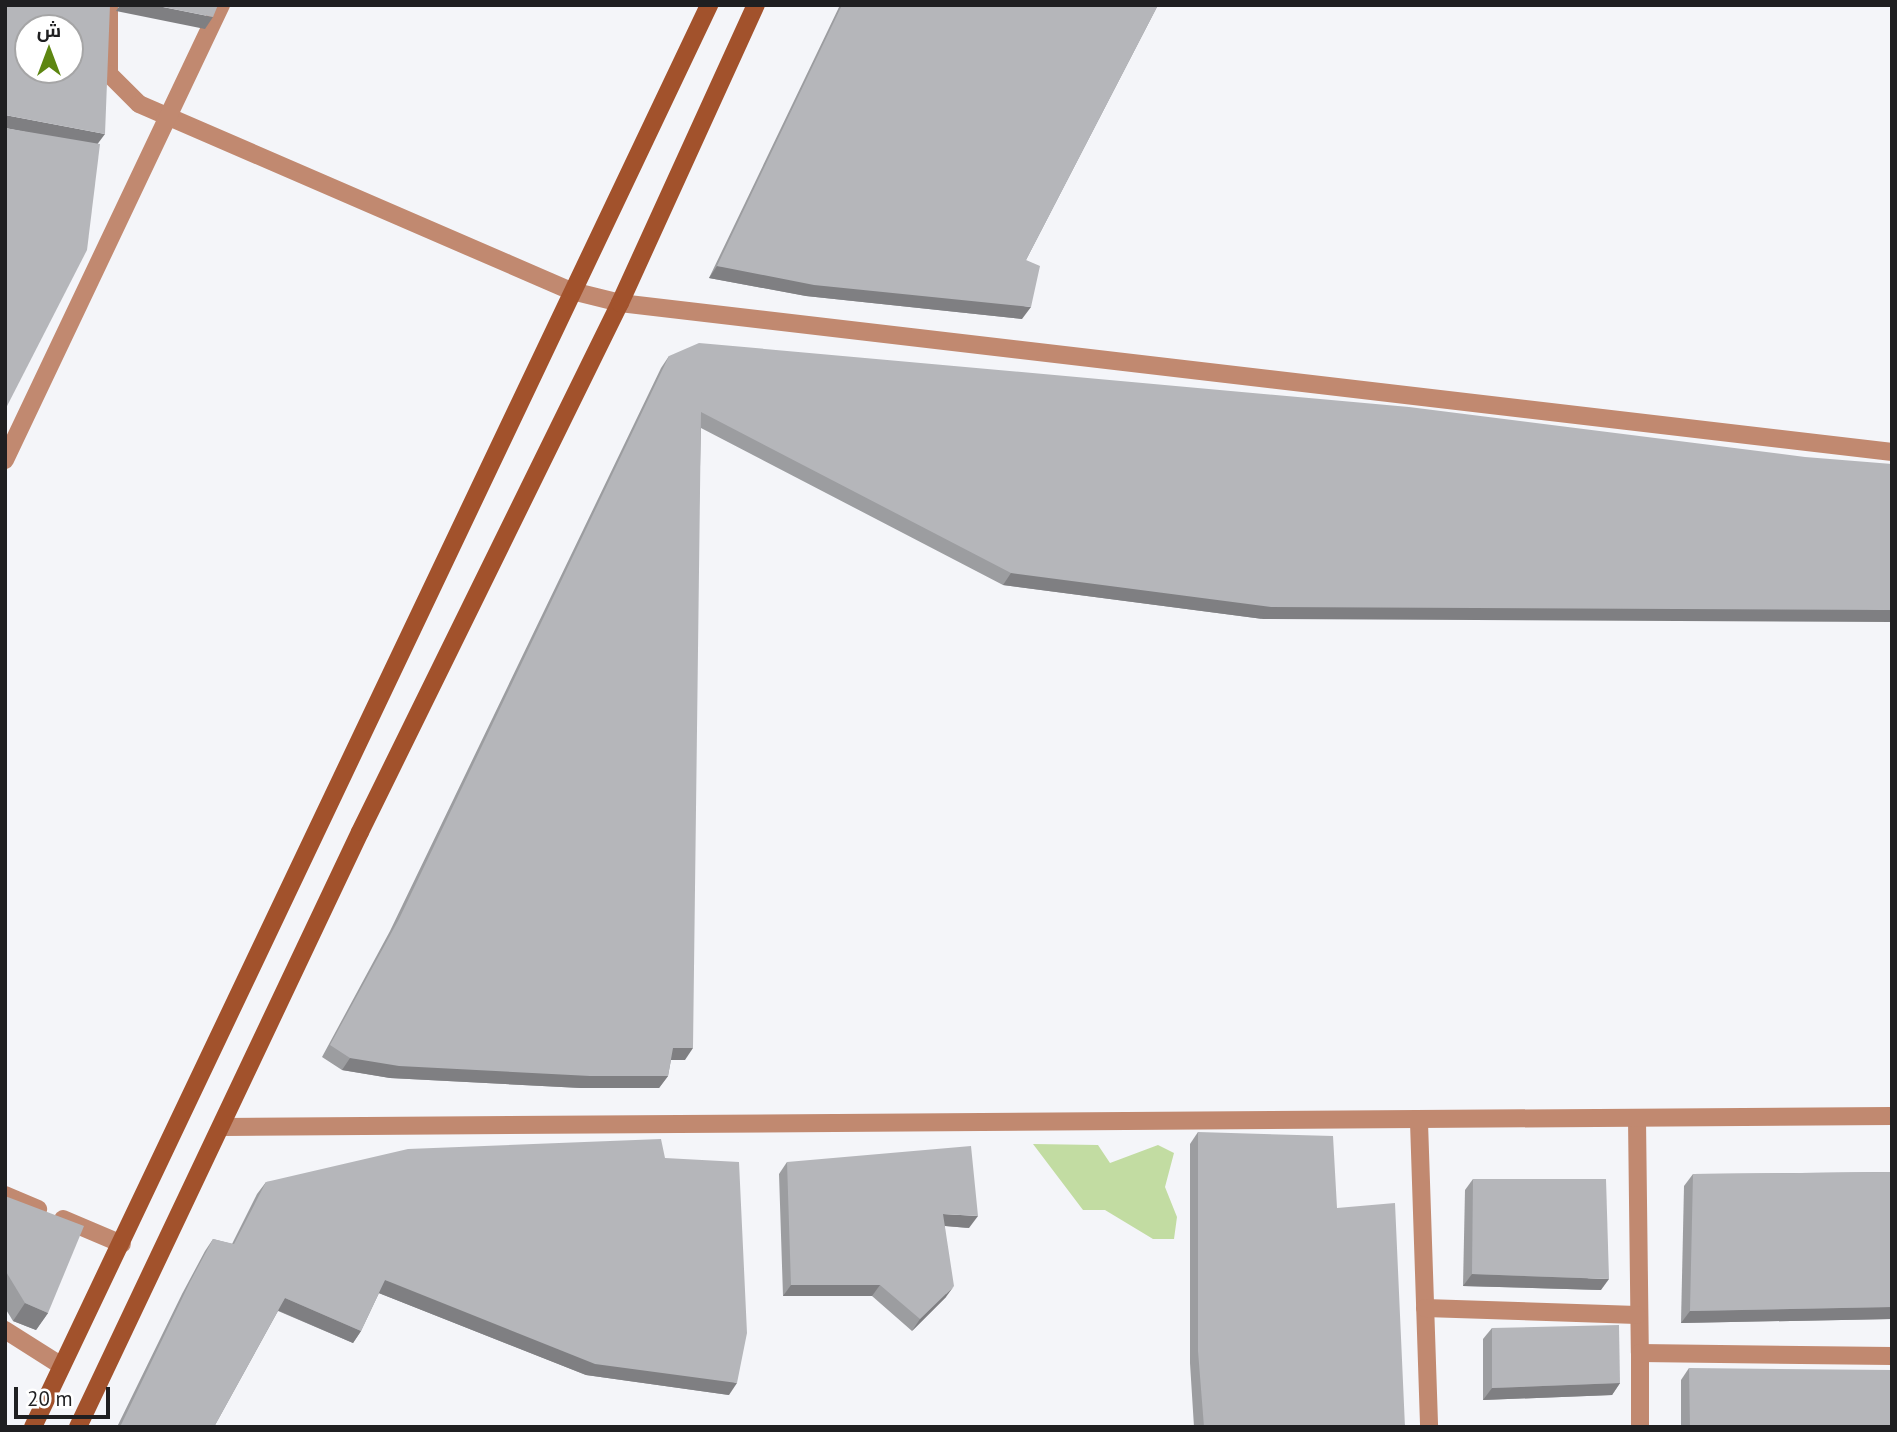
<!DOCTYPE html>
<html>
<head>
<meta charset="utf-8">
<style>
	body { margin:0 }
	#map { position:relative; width:1897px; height:1432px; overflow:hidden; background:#f4f5f9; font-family:"PT Sans",Cairo,sans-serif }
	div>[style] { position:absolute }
	.green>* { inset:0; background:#c2dca2 }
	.street>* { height:18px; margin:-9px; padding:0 9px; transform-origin:9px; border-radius:9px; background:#c18970 }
	.secondary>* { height:18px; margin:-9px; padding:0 9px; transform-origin:9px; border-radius:9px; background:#a2522c }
	.wall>* { inset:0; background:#9c9da0 }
	.shaded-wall>* { inset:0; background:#7f7f82 }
	.building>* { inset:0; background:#b5b6ba }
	span { translate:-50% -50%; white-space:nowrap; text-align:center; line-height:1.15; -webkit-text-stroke:7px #fff; paint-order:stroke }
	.frame { position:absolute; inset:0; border:7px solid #1f1f21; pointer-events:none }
	.north { position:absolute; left:14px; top:14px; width:70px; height:70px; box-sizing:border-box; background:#fff; border:2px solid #a5a5a6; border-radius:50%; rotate:0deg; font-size:19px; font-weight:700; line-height:28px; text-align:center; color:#1f1f21 }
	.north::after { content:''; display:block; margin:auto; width:24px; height:32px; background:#5d8611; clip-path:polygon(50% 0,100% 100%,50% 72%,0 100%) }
	.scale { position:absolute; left:14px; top:1387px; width:96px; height:32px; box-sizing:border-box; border:4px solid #1f1f21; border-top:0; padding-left:9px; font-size:21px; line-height:24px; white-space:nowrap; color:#1f1f21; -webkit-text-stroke:5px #fff; paint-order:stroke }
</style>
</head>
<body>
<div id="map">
	<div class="green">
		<div style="clip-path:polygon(1033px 1144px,1098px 1145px,1110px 1163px,1158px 1145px,1174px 1153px,1165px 1187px,1177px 1217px,1174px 1239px,1153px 1239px,1105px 1210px,1083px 1210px)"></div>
	</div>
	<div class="street">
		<div style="left:109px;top:5px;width:69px;rotate:90deg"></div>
		<div style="left:109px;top:74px;width:42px;rotate:45deg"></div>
		<div style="left:139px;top:104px;width:472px;rotate:23.4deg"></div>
		<div style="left:572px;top:291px;width:49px;rotate:14deg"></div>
		<div style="left:620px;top:303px;width:1281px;rotate:6.68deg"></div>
		<div style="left:5px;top:460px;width:504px;rotate:-64.61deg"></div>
		<div style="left:1637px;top:1119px;width:234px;rotate:89.3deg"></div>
		<div style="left:1419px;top:1122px;width:305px;rotate:88.1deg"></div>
		<div style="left:224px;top:1127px;width:1668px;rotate:-0.38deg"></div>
		<div style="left:5px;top:1195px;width:36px;rotate:23deg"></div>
		<div style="left:63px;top:1219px;width:64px;rotate:23deg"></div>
		<div style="left:1425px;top:1308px;width:212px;rotate:1.9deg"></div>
		<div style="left:5px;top:1330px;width:67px;rotate:32.3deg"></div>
		<div style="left:1640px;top:1427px;width:74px;rotate:-90deg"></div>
		<div style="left:1640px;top:1353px;width:252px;rotate:0.7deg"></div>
	</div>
	<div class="secondary">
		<div style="left:33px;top:1427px;width:1575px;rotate:-64.57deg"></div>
		<div style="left:78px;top:1427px;width:658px;rotate:-64.64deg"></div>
		<div style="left:360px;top:832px;width:589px;rotate:-63.83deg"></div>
		<div style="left:620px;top:303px;width:328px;rotate:-65.5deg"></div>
	</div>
	<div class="wall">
		<div style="clip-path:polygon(840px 5px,1158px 5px,1026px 260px,1022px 319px,806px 296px,709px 278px)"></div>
		<div style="clip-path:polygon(669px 356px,1263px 619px,1003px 585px,701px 428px,685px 1060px,671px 1060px,668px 1076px,659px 1088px,581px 1088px,390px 1078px,342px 1070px,322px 1057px,390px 931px,661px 368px)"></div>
		<div style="clip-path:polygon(1198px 1132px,1337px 1208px,1405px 1427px,1194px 1427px,1190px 1363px,1190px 1144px)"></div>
		<div style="clip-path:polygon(665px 1158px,729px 1395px,586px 1375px,379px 1293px,361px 1331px,353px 1343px,278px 1311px,214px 1427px,117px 1427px,182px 1294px,205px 1251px,213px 1239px,232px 1244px,257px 1194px,266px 1182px)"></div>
		<div style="clip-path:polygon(787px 1162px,969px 1228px,945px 1226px,946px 1297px,912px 1331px,872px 1296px,783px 1296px,779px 1174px)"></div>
		<div style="clip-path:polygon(1892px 1172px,1892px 1319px,1681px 1323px,1684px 1186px,1693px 1174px)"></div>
		<div style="clip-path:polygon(1473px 1179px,1601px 1290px,1463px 1286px,1465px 1190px)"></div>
		<div style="clip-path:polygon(5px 1196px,48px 1313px,36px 1330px,13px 1321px,5px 1308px)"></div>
		<div style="clip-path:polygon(1492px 1328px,1620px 1383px,1612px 1395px,1483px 1400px,1483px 1339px)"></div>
		<div style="clip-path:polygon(1689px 1368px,1892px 1427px,1681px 1427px,1681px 1380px)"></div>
	</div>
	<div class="shaded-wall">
		<div style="clip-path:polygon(120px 5px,153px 5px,213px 17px,205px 29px,116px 11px)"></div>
		<div style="clip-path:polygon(5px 115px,105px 134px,96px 146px,5px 128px)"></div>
		<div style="clip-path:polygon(717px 266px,1031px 307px,1022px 319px,806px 296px,709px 278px)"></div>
		<div style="clip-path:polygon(1011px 573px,1892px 610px,1892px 622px,1263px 619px,1003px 585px)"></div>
		<div style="clip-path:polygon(673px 1048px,693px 1048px,685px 1060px,664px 1060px)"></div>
		<div style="clip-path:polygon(350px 1058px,668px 1076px,659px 1088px,581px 1088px,390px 1078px,342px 1070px)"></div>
		<div style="clip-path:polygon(943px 1214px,978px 1216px,969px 1228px,934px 1225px)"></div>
		<div style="clip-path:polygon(1472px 1274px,1609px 1279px,1601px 1290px,1463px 1286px)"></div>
		<div style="clip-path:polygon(385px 1280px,737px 1383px,729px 1395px,586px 1375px,376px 1292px)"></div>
		<div style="clip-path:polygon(791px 1285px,880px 1285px,872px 1296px,783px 1296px)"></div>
		<div style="clip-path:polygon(954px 1286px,946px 1297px,912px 1331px,920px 1319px)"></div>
		<div style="clip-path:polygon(285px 1298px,361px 1331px,353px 1343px,277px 1310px)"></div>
		<div style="clip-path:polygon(25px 1303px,48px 1313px,36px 1330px,13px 1321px)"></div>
		<div style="clip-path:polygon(1892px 1307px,1892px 1319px,1681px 1323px,1690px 1311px)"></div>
		<div style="clip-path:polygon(1620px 1383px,1612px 1395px,1483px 1400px,1492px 1388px)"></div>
	</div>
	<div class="building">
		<div style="clip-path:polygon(evenodd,5px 5px,110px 5px,105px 134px,5px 115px,5px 5px,28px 28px,70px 28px,70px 70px,28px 70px,28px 28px)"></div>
		<div style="clip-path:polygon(153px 5px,218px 5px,213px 17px)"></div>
		<div style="clip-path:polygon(842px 5px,1158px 5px,1026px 260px,1040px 266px,1031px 307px,814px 285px,717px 266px)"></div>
		<div style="clip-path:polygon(5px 128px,100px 144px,87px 250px,5px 410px)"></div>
		<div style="clip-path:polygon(699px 343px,1409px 407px,1805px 457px,1892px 464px,1892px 610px,1271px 607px,1011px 573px,701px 412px,693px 1048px,673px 1048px,668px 1076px,590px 1076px,399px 1066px,350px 1058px,330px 1045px,399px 919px,669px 356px)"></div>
		<div style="clip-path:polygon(1198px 1132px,1333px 1136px,1337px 1208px,1395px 1203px,1405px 1427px,1204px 1427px,1198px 1351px)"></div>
		<div style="clip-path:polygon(661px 1139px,665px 1158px,739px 1162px,747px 1333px,737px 1383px,595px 1364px,385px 1280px,361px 1331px,285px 1298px,214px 1427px,120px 1427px,190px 1282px,213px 1239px,234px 1244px,266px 1182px,408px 1149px)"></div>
		<div style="clip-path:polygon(971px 1146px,978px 1216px,943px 1214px,954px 1286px,920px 1319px,880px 1285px,791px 1285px,787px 1162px)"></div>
		<div style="clip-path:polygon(1892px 1172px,1892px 1307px,1690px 1311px,1693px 1174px)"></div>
		<div style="clip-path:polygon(1473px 1179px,1606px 1179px,1609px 1279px,1472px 1274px)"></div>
		<div style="clip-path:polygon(5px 1196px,84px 1226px,48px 1313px,25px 1303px,5px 1270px)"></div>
		<div style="clip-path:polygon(1619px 1325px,1620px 1383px,1492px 1388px,1492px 1328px)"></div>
		<div style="clip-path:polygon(1689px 1368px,1892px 1370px,1892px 1427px,1690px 1427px)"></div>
	</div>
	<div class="frame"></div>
	<div class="north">ش</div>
	<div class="scale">20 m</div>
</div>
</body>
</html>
